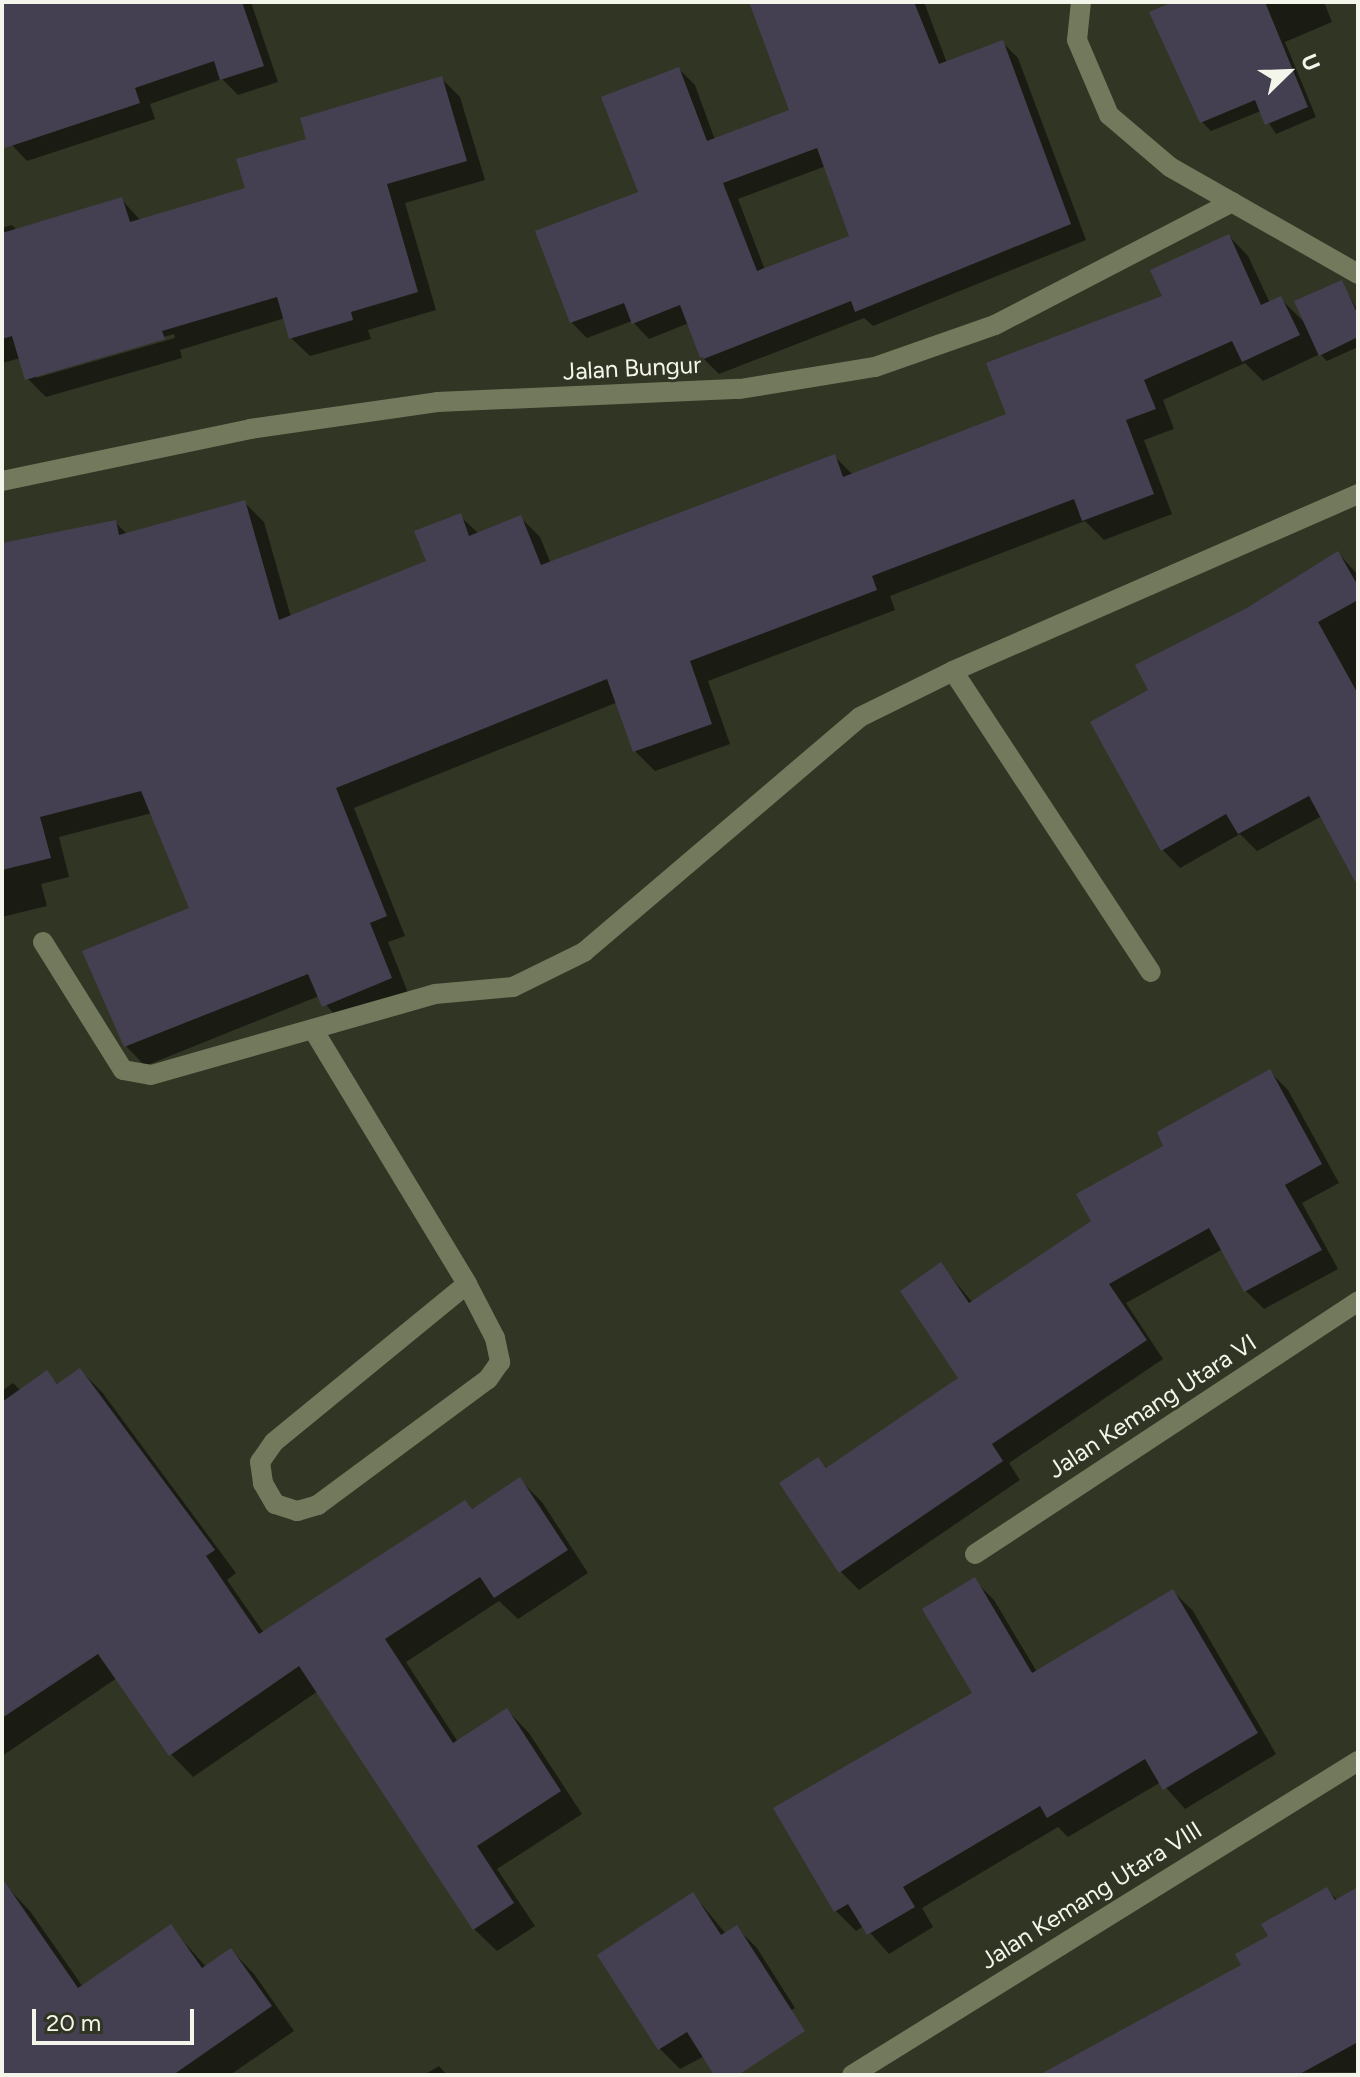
<!DOCTYPE html>
<html>
<head>
<meta charset="utf-8">
<style>
	body { margin:0 }
	#map { position:relative; width:1360px; height:2077px; overflow:hidden; background:#313524; font-family:Figtree,sans-serif }
	div>[style] { position:absolute }
	.shadow>* { inset:0; background:#0007 }
	.building>* { inset:0; background:#454051 }
	.service>* { height:20px; margin:-10px; padding:0 10px; transform-origin:10px; border-radius:10px; background:#73795c }
	.minor>* { height:20px; margin:-10px; padding:0 10px; transform-origin:10px; border-radius:10px; background:#73795c }
	.tertiary>* { height:20px; margin:-10px; padding:0 10px; transform-origin:10px; border-radius:10px; background:#73795c }
	span { translate:-50% -50%; white-space:nowrap; text-align:center; line-height:1.15; -webkit-text-stroke:6px #313524; paint-order:stroke }
	.street-label { font-size:24px; color:#f4f6eb }
	.frame { position:absolute; inset:0; border:4px solid #f4f6eb; pointer-events:none }
	.north { position:absolute; left:1248px; top:32px; width:80px; height:80px; -webkit-text-stroke:6px #313524; paint-order:stroke; rotate:67deg; font-size:22px; font-weight:700; line-height:32px; text-align:center; color:#f4f6eb }
	.north::after { content:''; display:block; margin:auto; width:28px; height:36px; background:#f4f6eb; clip-path:polygon(50% 0,100% 100%,50% 72%,0 100%) }
	.scale { position:absolute; left:32px; top:2009px; width:162px; height:36px; box-sizing:border-box; border:4px solid #f4f6eb; border-top:0; padding-left:10px; font-size:24px; line-height:28px; white-space:nowrap; color:#f4f6eb; -webkit-text-stroke:6px #313524; paint-order:stroke }
</style>
</head>
<body>
<div id="map">
	<div class="shadow">
		<div style="clip-path:polygon(2px 2px,251px 2px,278px 82px,238px 95px,222px 79px,150px 104px,155px 119px,27px 161px,12px 145px,2px 114px)"></div>
		<div style="clip-path:polygon(evenodd,751px 2px,924px 2px,947px 63px,1002px 42px,1018px 58px,1086px 240px,873px 326px,864px 318px,719px 374px,703px 358px,689px 323px,649px 339px,632px 321px,587px 338px,571px 322px,640px 193px,679px 69px,695px 85px,715px 140px,791px 111px,751px 2px,826px 166px,852px 237px,765px 270px,738px 199px,826px 166px)"></div>
		<div style="clip-path:polygon(1177px 2px,1324px 2px,1332px 22px,1285px 42px,1316px 117px,1276px 134px,1261px 111px,1211px 131px,1201px 121px)"></div>
		<div style="clip-path:polygon(evenodd,441px 78px,460px 97px,485px 180px,405px 203px,436px 310px,368px 330px,371px 339px,310px 356px,291px 338px,285px 318px,180px 350px,182px 358px,46px 397px,27px 378px,21px 358px,2px 363px,2px 228px,12px 225px,17px 230px,121px 199px,141px 221px,247px 189px,309px 141px,441px 78px,174px 334px,175px 338px,36px 378px,36px 374px,174px 334px)"></div>
		<div style="clip-path:polygon(1229px 236px,1248px 256px,1270px 303px,1280px 298px,1306px 324px,1341px 282px,1358px 311px,1358px 347px,1327px 361px,1320px 354px,1263px 381px,1245px 363px,1163px 400px,1174px 429px,1144px 440px,1172px 514px,1104px 540px,1085px 521px,890px 596px,895px 610px,708px 681px,730px 744px,655px 771px,635px 751px,618px 702px,354px 808px,405px 936px,388px 942px,410px 998px,343px 1025px,319px 996px,145px 1066px,126px 1046px,192px 909px,152px 813px,59px 837px,69px 877px,41px 884px,47px 906px,2px 917px,2px 545px,115px 522px,127px 534px,244px 502px,264px 522px,291px 617px,428px 562px,460px 516px,479px 534px,520px 517px,540px 537px,551px 564px,834px 456px,853px 475px,1008px 415px,1165px 297px)"></div>
		<div style="clip-path:polygon(1338px 553px,1358px 575px,1358px 883px,1322px 816px,1257px 851px,1240px 834px,1180px 868px,1163px 850px,1092px 723px,1151px 691px,1248px 610px)"></div>
		<div style="clip-path:polygon(1270px 1072px,1288px 1090px,1339px 1183px,1302px 1203px,1338px 1269px,1264px 1309px,1246px 1291px,1223px 1249px,1126px 1303px,1163px 1359px,1009px 1463px,1020px 1480px,859px 1590px,841px 1572px,818px 1459px,828px 1469px,961px 1378px,941px 1265px,973px 1303px,1093px 1222px,1166px 1146px)"></div>
		<div style="clip-path:polygon(80px 1370px,102px 1392px,236px 1573px,227px 1580px,264px 1633px,520px 1480px,542px 1502px,588px 1573px,518px 1619px,499px 1601px,406px 1662px,458px 1742px,507px 1710px,529px 1733px,582px 1814px,497px 1869px,535px 1926px,497px 1951px,474px 1929px,318px 1691px,193px 1777px,171px 1754px,117px 1678px,2px 1756px,2px 1391px,13px 1383px,21px 1391px,47px 1373px,59px 1385px)"></div>
		<div style="clip-path:polygon(974px 1580px,994px 1600px,1037px 1672px,1173px 1591px,1193px 1611px,1276px 1754px,1185px 1809px,1161px 1782px,1068px 1837px,1058px 1827px,922px 1908px,933px 1927px,889px 1954px,864px 1926px,856px 1931px,836px 1911px,776px 1809px,975px 1694px)"></div>
		<div style="clip-path:polygon(7px 1887px,30px 1911px,83px 1987px,171px 1927px,206px 1967px,231px 1950px,254px 1974px,294px 2031px,230px 2075px,2px 2075px,2px 1894px)"></div>
		<div style="clip-path:polygon(1327px 1889px,1338px 1901px,1358px 1890px,1358px 2072px,1067px 2075px,1244px 1966px)"></div>
		<div style="clip-path:polygon(693px 1894px,726px 1934px,737px 1928px,757px 1948px,795px 2008px,680px 2069px,660px 2049px)"></div>
		<div style="clip-path:polygon(439px 2066px,447px 2075px,424px 2075px)"></div>
	</div>
	<div class="building">
		<div style="clip-path:polygon(2px 2px,242px 2px,264px 66px,220px 80px,214px 61px,135px 88px,140px 103px,2px 149px)"></div>
		<div style="clip-path:polygon(evenodd,749px 2px,914px 2px,939px 64px,1003px 40px,1071px 224px,855px 312px,851px 301px,701px 360px,680px 305px,632px 324px,624px 303px,570px 323px,535px 231px,638px 192px,601px 97px,679px 67px,707px 141px,789px 110px,749px 2px,817px 148px,849px 236px,757px 271px,723px 183px,817px 148px)"></div>
		<div style="clip-path:polygon(1173px 2px,1265px 2px,1308px 107px,1265px 125px,1255px 100px,1200px 123px,1149px 12px)"></div>
		<div style="clip-path:polygon(442px 76px,467px 161px,387px 184px,418px 292px,351px 312px,353px 320px,289px 339px,277px 297px,162px 331px,165px 339px,25px 380px,12px 336px,2px 339px,2px 233px,122px 197px,130px 222px,245px 188px,236px 159px,306px 139px,300px 118px)"></div>
		<div style="clip-path:polygon(1229px 234px,1261px 305px,1281px 296px,1300px 335px,1242px 362px,1232px 341px,1144px 380px,1156px 409px,1126px 420px,1154px 494px,1082px 521px,1074px 499px,872px 576px,877px 590px,690px 661px,712px 724px,633px 752px,607px 679px,336px 788px,387px 916px,370px 923px,392px 978px,322px 1007px,308px 974px,124px 1047px,82px 951px,189px 908px,141px 791px,40px 817px,51px 858px,2px 870px,2px 543px,116px 520px,119px 535px,245px 500px,279px 620px,426px 561px,414px 531px,461px 513px,469px 536px,521px 515px,541px 565px,835px 454px,843px 477px,1006px 414px,986px 363px,1162px 296px,1150px 270px)"></div>
		<div style="clip-path:polygon(1342px 280px,1358px 315px,1358px 337px,1319px 356px,1294px 301px)"></div>
		<div style="clip-path:polygon(1338px 551px,1358px 586px,1358px 600px,1318px 622px,1358px 694px,1358px 887px,1309px 796px,1238px 834px,1226px 814px,1161px 851px,1090px 722px,1148px 690px,1135px 665px,1247px 608px)"></div>
		<div style="clip-path:polygon(1270px 1069px,1322px 1164px,1285px 1185px,1322px 1250px,1244px 1292px,1209px 1228px,1109px 1284px,1147px 1340px,992px 1444px,1003px 1461px,839px 1573px,779px 1483px,818px 1457px,826px 1468px,958px 1378px,900px 1291px,941px 1262px,969px 1303px,1091px 1221px,1076px 1194px,1163px 1146px,1157px 1132px)"></div>
		<div style="clip-path:polygon(80px 1368px,215px 1550px,206px 1556px,259px 1634px,465px 1500px,472px 1509px,520px 1477px,568px 1550px,494px 1598px,480px 1577px,385px 1639px,453px 1743px,507px 1708px,561px 1791px,477px 1846px,514px 1903px,473px 1930px,299px 1666px,169px 1756px,98px 1654px,2px 1718px,2px 1402px,47px 1370px,57px 1384px)"></div>
		<div style="clip-path:polygon(975px 1577px,1032px 1673px,1173px 1589px,1258px 1733px,1163px 1790px,1145px 1759px,1047px 1818px,1040px 1806px,903px 1887px,915px 1907px,867px 1935px,848px 1904px,834px 1912px,773px 1808px,972px 1693px,922px 1609px)"></div>
		<div style="clip-path:polygon(2px 1878px,78px 1988px,171px 1924px,202px 1968px,231px 1948px,272px 2006px,173px 2075px,2px 2075px)"></div>
		<div style="clip-path:polygon(1327px 1887px,1335px 1900px,1358px 1887px,1358px 2042px,1298px 2075px,1039px 2075px,1241px 1965px,1235px 1954px,1268px 1936px,1261px 1924px)"></div>
		<div style="clip-path:polygon(693px 1892px,721px 1935px,737px 1925px,805px 2031px,738px 2075px,714px 2075px,687px 2032px,658px 2050px,597px 1955px)"></div>
	</div>
	<div class="service">
		<div style="left:314px;top:1031px;width:296px;rotate:58.8deg"></div>
		<div style="left:467px;top:1284px;width:61px;rotate:62.6deg"></div>
		<div style="left:495px;top:1338px;width:25px;rotate:78deg"></div>
		<div style="left:500px;top:1362px;width:21px;rotate:125deg"></div>
		<div style="left:488px;top:1379px;width:212px;rotate:143.5deg"></div>
		<div style="left:318px;top:1505px;width:22px;rotate:164deg"></div>
		<div style="left:297px;top:1511px;width:23px;rotate:-162deg"></div>
		<div style="left:275px;top:1504px;width:24px;rotate:-120deg"></div>
		<div style="left:263px;top:1483px;width:21px;rotate:-98deg"></div>
		<div style="left:260px;top:1462px;width:24px;rotate:-55deg"></div>
		<div style="left:274px;top:1442px;width:249px;rotate:-39.3deg"></div>
	</div>
	<div class="minor">
		<div style="left:2px;top:481px;width:253px;rotate:-11.8deg"></div>
		<div style="left:250px;top:429px;width:189px;rotate:-8.2deg"></div>
		<div style="left:437px;top:402px;width:303px;rotate:-2.5deg"></div>
		<div style="left:740px;top:389px;width:137px;rotate:-9.3deg"></div>
		<div style="left:875px;top:367px;width:127px;rotate:-19.3deg"></div>
		<div style="left:995px;top:325px;width:267px;rotate:-27.4deg"></div>
		<div style="left:953px;top:671px;width:360px;rotate:56.7deg"></div>
		<div style="left:43px;top:942px;width:151px;rotate:58deg"></div>
		<div style="left:123px;top:1070px;width:28px;rotate:10deg"></div>
		<div style="left:151px;top:1075px;width:295px;rotate:-15.9deg"></div>
		<div style="left:435px;top:994px;width:78px;rotate:-5.1deg"></div>
		<div style="left:513px;top:987px;width:79px;rotate:-26.2deg"></div>
		<div style="left:584px;top:952px;width:362px;rotate:-40.4deg"></div>
		<div style="left:860px;top:717px;width:104px;rotate:-26.3deg"></div>
		<div style="left:953px;top:671px;width:442px;rotate:-23.6deg"></div>
		<div style="left:975px;top:1554px;width:459px;rotate:-33.4deg"></div>
		<div style="left:852px;top:2075px;width:596px;rotate:-31.82deg"></div>
	</div>
	<div class="tertiary">
		<div style="left:1081px;top:2px;width:38px;rotate:96deg"></div>
		<div style="left:1077px;top:40px;width:82px;rotate:66.9deg"></div>
		<div style="left:1109px;top:115px;width:80px;rotate:40.4deg"></div>
		<div style="left:1170px;top:167px;width:216px;rotate:29.6deg"></div>
	</div>
	<div class="street-label">
		<span style="left:632px;top:368px;rotate:-3deg">Jalan Bungur</span>
		<span style="left:1152px;top:1406px;rotate:-33deg">Jalan Kemang Utara VI</span>
		<span style="left:1091px;top:1895px;rotate:-32deg">Jalan Kemang Utara VIII</span>
	</div>
	<div class="frame"></div>
	<div class="north">U</div>
	<div class="scale">20 m</div>
</div>
</body>
</html>
